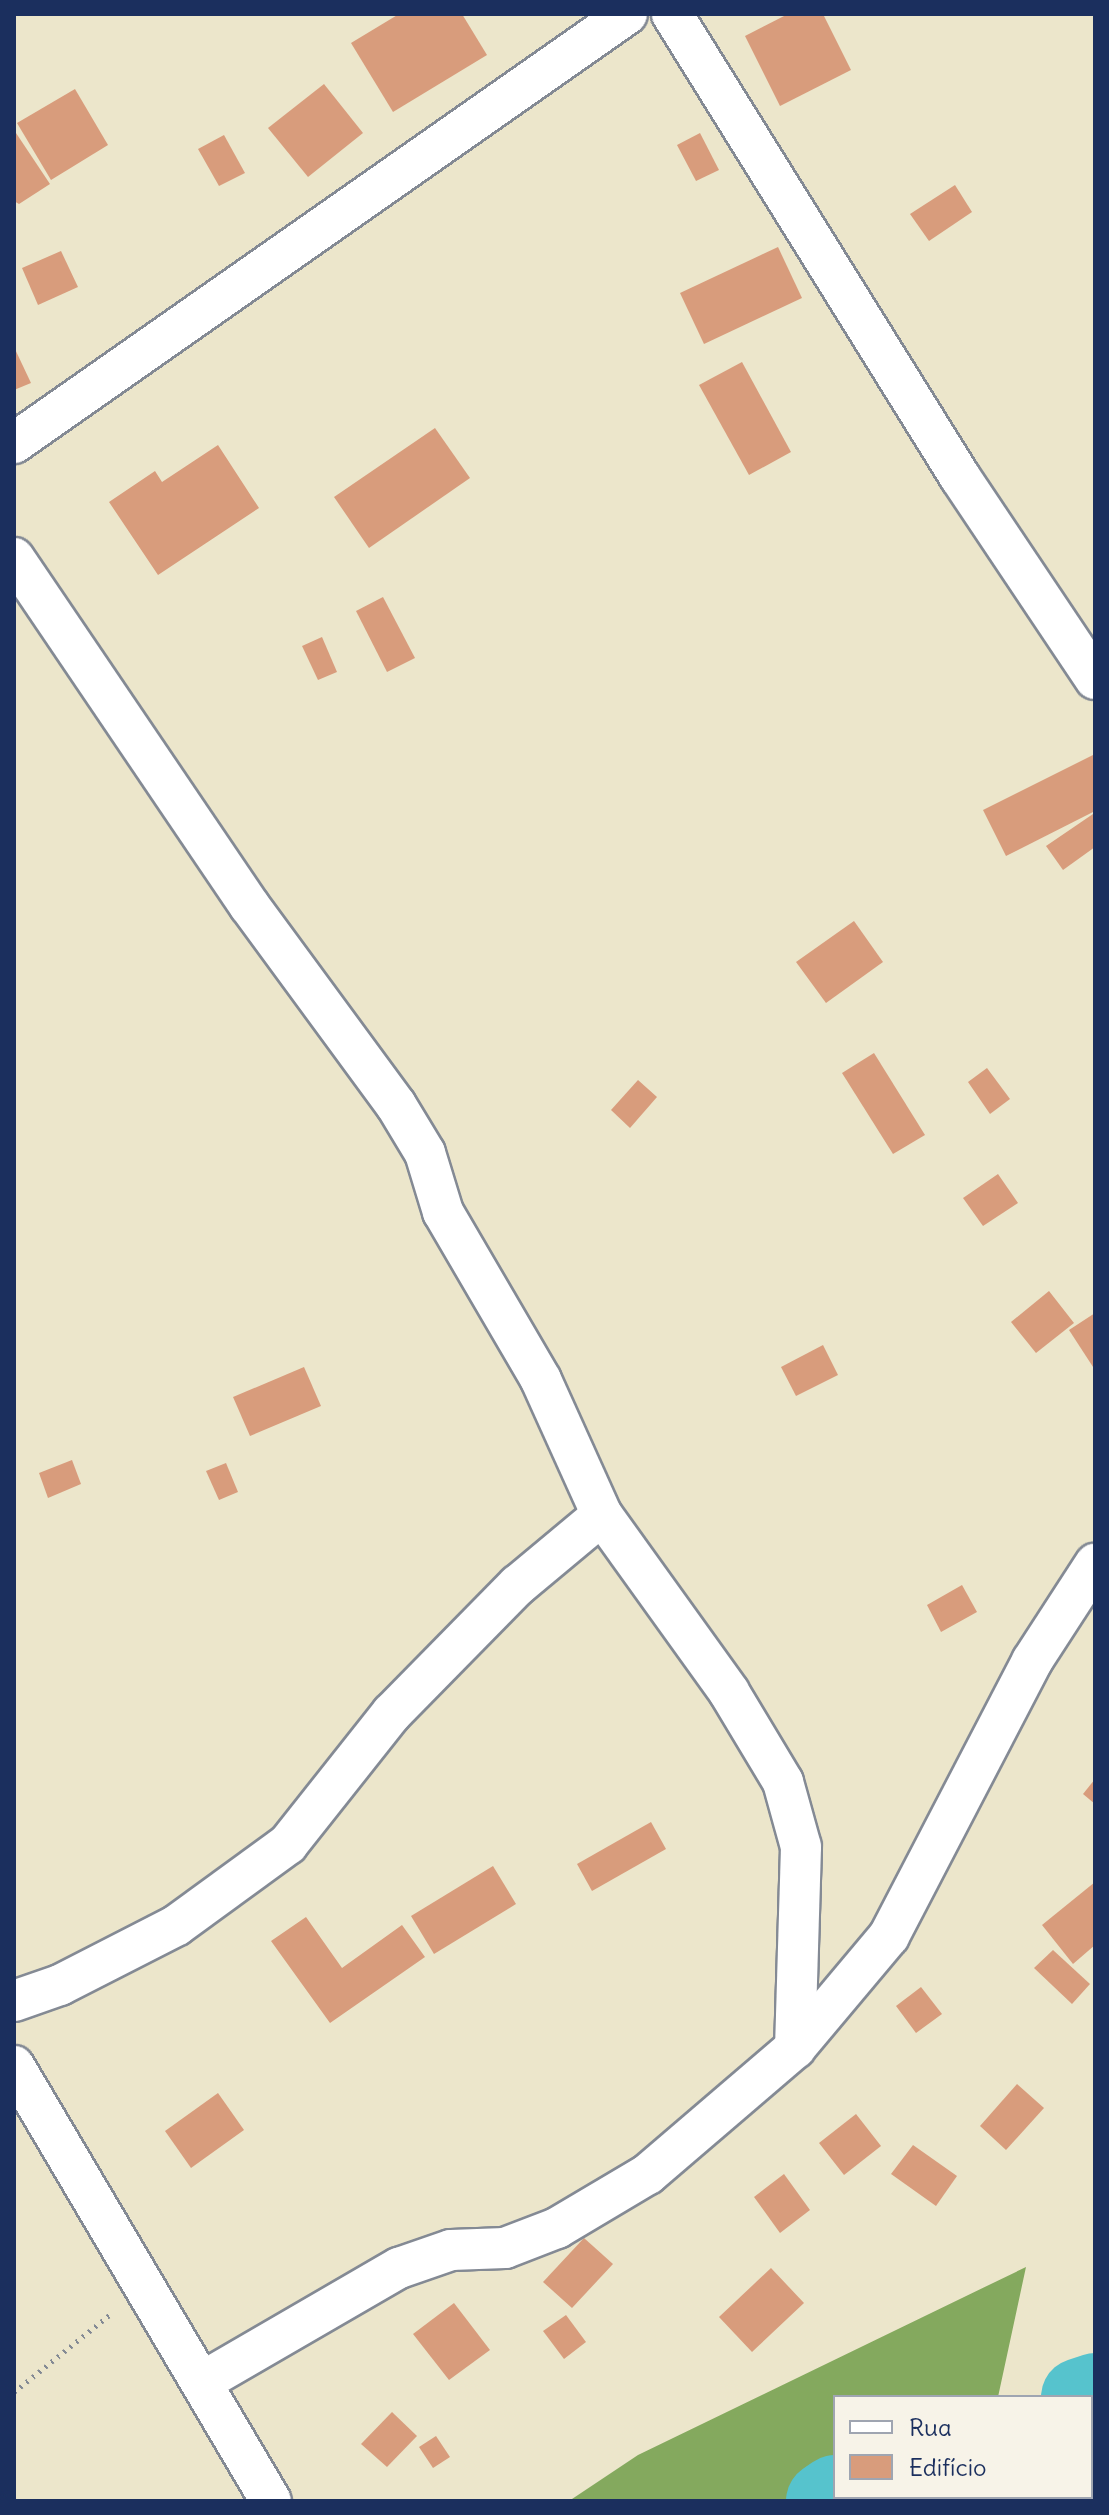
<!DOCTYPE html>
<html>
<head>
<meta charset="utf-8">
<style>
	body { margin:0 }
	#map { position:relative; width:1109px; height:2515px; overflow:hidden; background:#ece6cb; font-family:Delius,sans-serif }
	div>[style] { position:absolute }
	.forest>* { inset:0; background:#84a95e }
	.river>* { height:78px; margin:-39px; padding:0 39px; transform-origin:39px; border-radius:39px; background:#56c3cd }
	.building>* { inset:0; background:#d89c7c }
	.path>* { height:5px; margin-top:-2.5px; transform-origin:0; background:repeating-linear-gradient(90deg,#848a94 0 2px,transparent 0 8px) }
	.roads { filter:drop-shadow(2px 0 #848a94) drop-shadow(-2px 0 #848a94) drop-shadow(0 2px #848a94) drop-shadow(0 -2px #848a94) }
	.street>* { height:40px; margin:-20px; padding:0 20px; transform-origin:20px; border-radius:20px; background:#fff }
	span { translate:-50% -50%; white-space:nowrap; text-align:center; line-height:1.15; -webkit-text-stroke:6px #f7f3e8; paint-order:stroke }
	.frame { position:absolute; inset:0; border:16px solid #1b2f5e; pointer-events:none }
	.legend { position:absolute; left:833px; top:2395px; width:260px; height:104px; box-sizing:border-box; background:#f7f3e8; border:2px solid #9fa5b1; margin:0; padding:10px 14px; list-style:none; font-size:24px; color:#1b2f5e }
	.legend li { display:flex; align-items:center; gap:16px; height:40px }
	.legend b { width:40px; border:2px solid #9fa5b1 }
</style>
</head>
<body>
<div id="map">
	<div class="forest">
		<div style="clip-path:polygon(1026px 2267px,998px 2397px,835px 2397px,835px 2497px,977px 2497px,976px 2501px,569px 2501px,638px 2455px)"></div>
	</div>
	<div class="river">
		<div style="left:1080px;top:2397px;width:16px;rotate:-18deg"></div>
		<div style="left:825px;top:2501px;width:12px;rotate:-35deg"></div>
	</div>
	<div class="building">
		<div style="clip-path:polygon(399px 14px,462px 14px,487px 55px,393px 112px,351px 43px)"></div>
		<div style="clip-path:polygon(788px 14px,823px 14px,851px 70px,780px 106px,745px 36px)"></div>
		<div style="clip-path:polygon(324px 84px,363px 133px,308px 177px,268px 128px)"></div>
		<div style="clip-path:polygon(75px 89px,108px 145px,51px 180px,17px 123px)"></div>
		<div style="clip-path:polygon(14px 130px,50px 184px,19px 204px,14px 201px)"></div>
		<div style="clip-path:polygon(700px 133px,719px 170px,696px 181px,677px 145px)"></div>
		<div style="clip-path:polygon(224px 135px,245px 173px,219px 186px,198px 149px)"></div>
		<div style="clip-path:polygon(955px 185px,972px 212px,929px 241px,910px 214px)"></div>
		<div style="clip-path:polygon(778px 247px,802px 298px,704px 344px,680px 293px)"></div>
		<div style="clip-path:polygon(61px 251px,78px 287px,38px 305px,22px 268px)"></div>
		<div style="clip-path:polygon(14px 347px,31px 383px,14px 390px)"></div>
		<div style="clip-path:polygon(742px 362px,791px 452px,749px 475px,699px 385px)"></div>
		<div style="clip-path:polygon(435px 428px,470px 478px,369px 548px,334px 497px)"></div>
		<div style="clip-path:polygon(218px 445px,259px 508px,158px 575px,109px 502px,155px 471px,162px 482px)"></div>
		<div style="clip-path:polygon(383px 597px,415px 658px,387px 672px,356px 611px)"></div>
		<div style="clip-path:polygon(322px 637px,337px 672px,318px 680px,302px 646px)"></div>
		<div style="clip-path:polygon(1095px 754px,1095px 811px,1006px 856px,983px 810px)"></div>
		<div style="clip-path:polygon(1093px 814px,1095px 847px,1063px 870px,1046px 846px)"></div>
		<div style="clip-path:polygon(854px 921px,883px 962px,826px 1003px,796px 962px)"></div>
		<div style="clip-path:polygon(874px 1053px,925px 1135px,893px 1154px,842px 1073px)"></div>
		<div style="clip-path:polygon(987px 1068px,1010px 1099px,990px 1114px,968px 1082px)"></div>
		<div style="clip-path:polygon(638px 1080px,657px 1097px,630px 1128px,611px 1110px)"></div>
		<div style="clip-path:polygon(998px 1174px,1018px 1203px,983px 1226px,963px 1198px)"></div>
		<div style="clip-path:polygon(1049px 1291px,1074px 1323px,1036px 1353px,1011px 1322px)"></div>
		<div style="clip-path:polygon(1095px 1313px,1095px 1370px,1069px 1330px)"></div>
		<div style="clip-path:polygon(823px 1345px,838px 1375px,796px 1396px,781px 1367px)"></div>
		<div style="clip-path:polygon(304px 1367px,321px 1406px,250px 1436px,233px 1397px)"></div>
		<div style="clip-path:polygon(72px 1460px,81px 1484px,48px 1498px,39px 1473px)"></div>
		<div style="clip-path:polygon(226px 1463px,238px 1492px,219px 1500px,206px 1471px)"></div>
		<div style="clip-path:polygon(962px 1585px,977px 1612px,941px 1632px,927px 1605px)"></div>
		<div style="clip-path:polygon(1095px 1779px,1095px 1804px,1083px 1794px)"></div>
		<div style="clip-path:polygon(651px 1822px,666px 1849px,592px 1891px,577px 1864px)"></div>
		<div style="clip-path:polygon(493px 1866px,516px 1904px,434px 1954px,411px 1916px)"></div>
		<div style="clip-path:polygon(1095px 1882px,1095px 1945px,1073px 1964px,1042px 1925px)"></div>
		<div style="clip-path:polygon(306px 1917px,342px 1968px,402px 1925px,425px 1957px,330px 2023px,271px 1941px)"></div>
		<div style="clip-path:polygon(1053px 1950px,1090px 1984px,1072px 2004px,1034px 1968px)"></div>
		<div style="clip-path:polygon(921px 1987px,942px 2014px,916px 2033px,896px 2006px)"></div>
		<div style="clip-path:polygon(1017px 2084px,1044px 2108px,1006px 2150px,980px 2126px)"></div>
		<div style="clip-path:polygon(218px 2093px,244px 2130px,191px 2168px,165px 2131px)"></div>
		<div style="clip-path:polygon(856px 2114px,881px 2146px,844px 2175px,819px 2143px)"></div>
		<div style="clip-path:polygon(913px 2145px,957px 2176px,936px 2206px,891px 2174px)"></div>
		<div style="clip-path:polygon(784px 2174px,810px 2210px,780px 2233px,754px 2197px)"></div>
		<div style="clip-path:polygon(584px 2238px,613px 2264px,572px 2308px,543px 2282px)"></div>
		<div style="clip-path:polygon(771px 2268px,804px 2303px,752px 2352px,719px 2317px)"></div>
		<div style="clip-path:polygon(454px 2303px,490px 2350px,449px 2380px,413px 2334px)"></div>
		<div style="clip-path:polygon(566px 2315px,586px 2342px,564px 2359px,543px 2331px)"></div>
		<div style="clip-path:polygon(392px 2412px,417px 2436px,387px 2467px,361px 2444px)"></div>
		<div style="clip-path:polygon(436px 2436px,450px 2457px,433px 2468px,419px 2447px)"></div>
	</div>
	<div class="path">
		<div style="left:14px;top:2392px;width:127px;rotate:-38.9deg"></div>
	</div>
	<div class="roads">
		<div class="street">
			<div style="left:672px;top:14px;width:545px;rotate:58.12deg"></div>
			<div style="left:960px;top:477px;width:243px;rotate:56.2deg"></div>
			<div style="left:14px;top:443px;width:748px;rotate:-34.99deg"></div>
			<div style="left:14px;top:558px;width:419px;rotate:55.9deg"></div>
			<div style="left:249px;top:905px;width:248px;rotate:53.7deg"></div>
			<div style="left:396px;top:1105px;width:56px;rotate:58.9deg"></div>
			<div style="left:425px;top:1153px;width:62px;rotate:73deg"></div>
			<div style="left:443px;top:1212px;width:194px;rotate:59.7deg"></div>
			<div style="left:541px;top:1380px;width:148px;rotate:65.7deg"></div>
			<div style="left:602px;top:1515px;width:218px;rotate:54.3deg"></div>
			<div style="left:729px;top:1692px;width:105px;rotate:59deg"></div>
			<div style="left:783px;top:1782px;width:67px;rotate:74.5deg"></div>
			<div style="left:801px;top:1847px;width:201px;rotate:91.7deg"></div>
			<div style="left:14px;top:2001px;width:49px;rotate:-19.2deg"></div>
			<div style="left:60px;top:1985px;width:131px;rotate:-27.1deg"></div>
			<div style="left:177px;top:1925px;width:137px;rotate:-36.1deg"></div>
			<div style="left:288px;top:1844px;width:167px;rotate:-51.6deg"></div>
			<div style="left:392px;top:1713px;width:180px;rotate:-45.5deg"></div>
			<div style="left:518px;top:1585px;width:109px;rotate:-39.8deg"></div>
			<div style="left:14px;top:2066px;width:505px;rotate:59.43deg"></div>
			<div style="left:202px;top:2382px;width:228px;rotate:-30.1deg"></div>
			<div style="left:399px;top:2268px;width:55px;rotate:-19.1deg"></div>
			<div style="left:451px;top:2250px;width:54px;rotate:-2.1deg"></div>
			<div style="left:505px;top:2248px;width:56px;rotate:-21deg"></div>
			<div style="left:557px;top:2228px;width:106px;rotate:-30.7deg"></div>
			<div style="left:648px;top:2174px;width:194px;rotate:-40.6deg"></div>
			<div style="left:795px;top:2048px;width:146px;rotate:-50deg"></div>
			<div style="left:889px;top:1936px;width:310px;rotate:-62.5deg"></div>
			<div style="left:1032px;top:1661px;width:116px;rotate:-57deg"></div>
		</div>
	</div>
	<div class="frame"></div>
	<ul class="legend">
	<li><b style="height:10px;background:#fff"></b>Rua</li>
	<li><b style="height:22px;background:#d89c7c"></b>Edifício</li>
	</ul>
</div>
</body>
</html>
